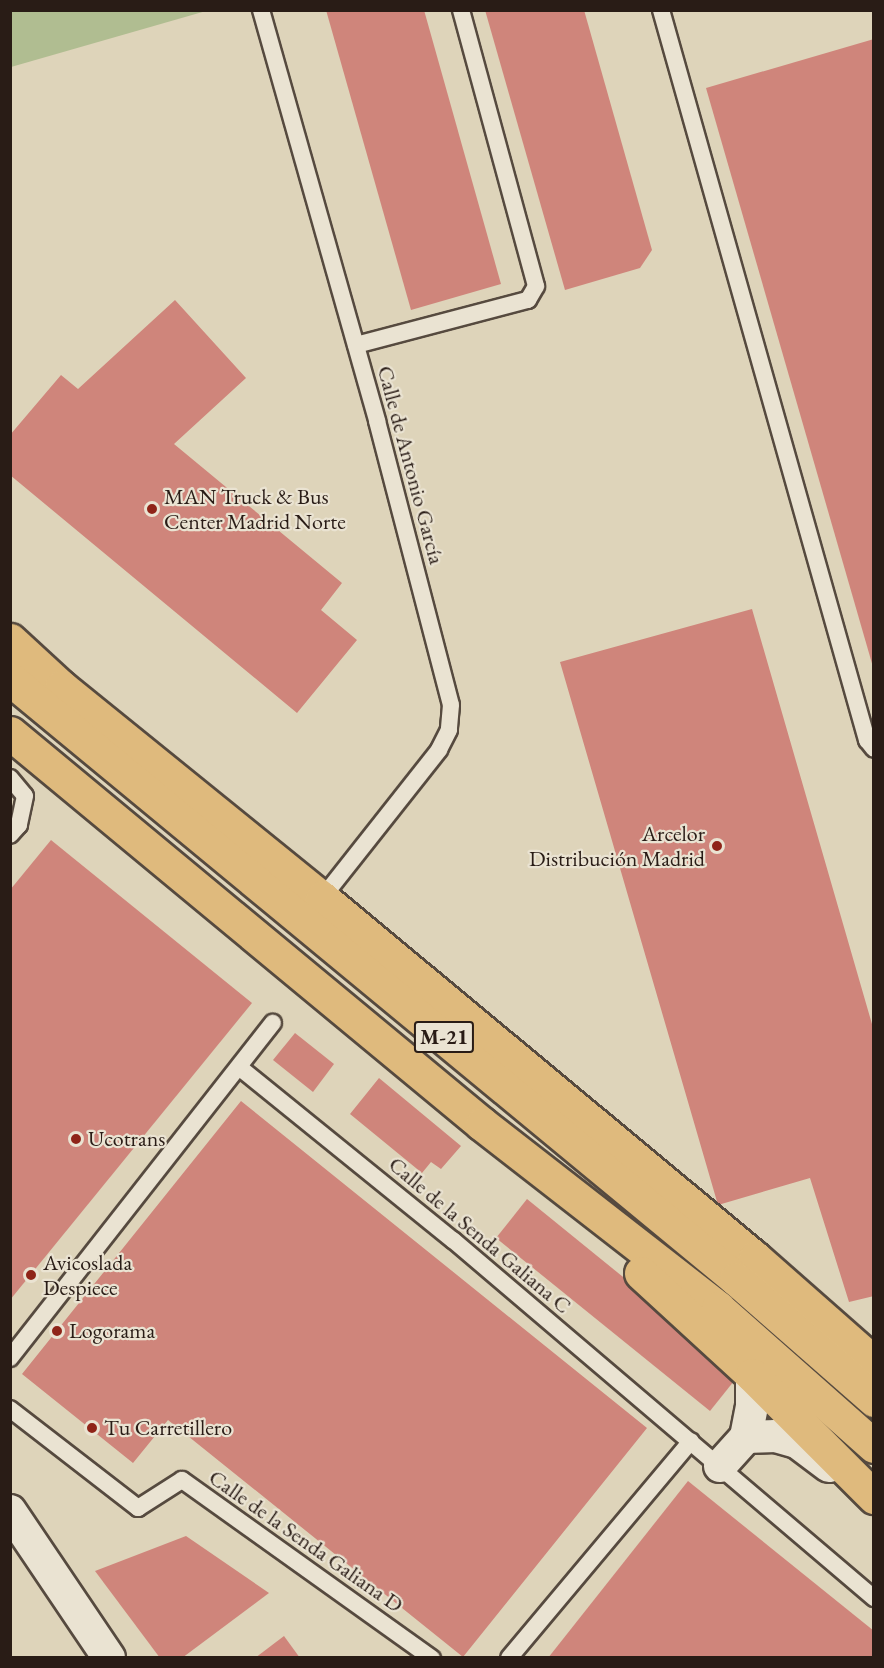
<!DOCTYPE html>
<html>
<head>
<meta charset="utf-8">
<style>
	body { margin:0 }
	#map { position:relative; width:884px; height:1668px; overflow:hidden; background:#ded4ba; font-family:"EB Garamond",serif }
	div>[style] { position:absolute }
	.green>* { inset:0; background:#b0bd91 }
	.building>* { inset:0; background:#cf857b }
	.roads { filter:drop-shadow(2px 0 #564a3f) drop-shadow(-2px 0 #564a3f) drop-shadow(0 2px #564a3f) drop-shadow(0 -2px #564a3f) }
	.service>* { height:16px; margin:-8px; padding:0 8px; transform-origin:8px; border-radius:8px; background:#eae3d2 }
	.minor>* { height:32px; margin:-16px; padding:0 16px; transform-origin:16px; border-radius:16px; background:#eae3d2 }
	.motorway>* { height:33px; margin:-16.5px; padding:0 16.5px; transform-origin:16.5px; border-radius:16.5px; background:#dfba7d }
	.dots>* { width:16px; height:16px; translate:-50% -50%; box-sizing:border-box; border:3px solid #eae3d2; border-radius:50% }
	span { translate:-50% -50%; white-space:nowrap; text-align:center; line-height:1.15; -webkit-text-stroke:4.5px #eae3d2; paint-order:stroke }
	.shield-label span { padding:2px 4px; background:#eae3d2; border:2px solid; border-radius:4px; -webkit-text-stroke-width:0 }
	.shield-label { font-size:21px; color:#291c16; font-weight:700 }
	.street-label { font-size:22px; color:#291c16 }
	.poi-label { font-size:22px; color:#291c16 }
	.left { translate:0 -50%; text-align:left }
	.right { translate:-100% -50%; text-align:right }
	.frame { position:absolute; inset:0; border:12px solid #291c16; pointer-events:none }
</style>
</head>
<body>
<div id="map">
	<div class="green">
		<div style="clip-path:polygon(11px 10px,206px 10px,206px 11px,11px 67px)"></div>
	</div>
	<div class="building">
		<div style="clip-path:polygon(326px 10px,424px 10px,501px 284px,411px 310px)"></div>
		<div style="clip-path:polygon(485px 10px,584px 10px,652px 250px,640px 268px,565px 290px)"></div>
		<div style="clip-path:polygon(874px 39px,874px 667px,873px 667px,706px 88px)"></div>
		<div style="clip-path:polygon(175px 300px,246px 378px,174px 444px,342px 583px,321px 610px,357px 640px,297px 713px,10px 475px,10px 435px,61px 375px,78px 389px)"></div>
		<div style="clip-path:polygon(752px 609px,874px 1031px,874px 1296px,849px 1302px,810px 1178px,718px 1205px,560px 662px)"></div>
		<div style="clip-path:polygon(51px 840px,252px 1003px,10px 1300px,10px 890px)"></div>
		<div style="clip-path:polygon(295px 1033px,334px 1064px,313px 1092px,273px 1060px)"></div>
		<div style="clip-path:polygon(379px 1078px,461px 1146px,441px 1169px,431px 1162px,422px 1173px,350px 1114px)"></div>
		<div style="clip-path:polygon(241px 1101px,647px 1428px,463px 1657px,168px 1420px,133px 1463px,22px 1374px)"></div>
		<div style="clip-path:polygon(527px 1199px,713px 1350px,732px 1374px,734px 1381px,710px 1411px,496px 1238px)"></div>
		<div style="clip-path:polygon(688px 1481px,874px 1631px,874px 1658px,548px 1658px)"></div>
		<div style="clip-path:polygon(186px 1536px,269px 1593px,182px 1658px,160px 1658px,95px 1571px)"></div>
		<div style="clip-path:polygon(284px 1636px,300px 1658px,255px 1658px)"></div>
	</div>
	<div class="roads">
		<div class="service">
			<div style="left:261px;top:10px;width:427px;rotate:74.2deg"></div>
			<div style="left:377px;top:421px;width:293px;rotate:75.4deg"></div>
			<div style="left:451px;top:705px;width:25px;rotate:95deg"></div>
			<div style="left:449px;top:730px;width:22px;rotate:117deg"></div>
			<div style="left:439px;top:750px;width:189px;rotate:128.3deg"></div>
			<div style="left:661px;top:10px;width:759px;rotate:74.24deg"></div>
			<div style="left:867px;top:740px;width:11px;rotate:52deg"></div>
			<div style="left:356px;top:345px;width:178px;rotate:-14.7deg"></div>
			<div style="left:528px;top:300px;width:16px;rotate:-60deg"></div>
			<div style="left:536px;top:286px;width:286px;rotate:-105.2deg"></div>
			<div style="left:10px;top:778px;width:23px;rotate:50deg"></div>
			<div style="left:25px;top:796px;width:30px;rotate:102deg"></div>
			<div style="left:19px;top:825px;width:13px;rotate:132deg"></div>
			<div style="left:239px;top:1067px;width:275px;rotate:39deg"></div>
			<div style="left:453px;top:1240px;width:553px;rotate:40.38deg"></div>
			<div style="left:10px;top:1358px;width:426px;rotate:-51.9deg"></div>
			<div style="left:10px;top:1409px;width:162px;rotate:37.7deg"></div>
			<div style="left:138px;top:1508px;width:52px;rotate:-32.5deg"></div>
			<div style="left:182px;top:1480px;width:307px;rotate:35.5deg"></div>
			<div style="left:509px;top:1658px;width:283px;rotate:-50deg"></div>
		</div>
		<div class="minor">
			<div style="left:746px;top:1437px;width:30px;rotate:-2deg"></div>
			<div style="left:776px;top:1436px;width:22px;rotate:16deg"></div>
			<div style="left:797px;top:1442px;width:40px;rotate:37deg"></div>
			<div style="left:720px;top:1466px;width:39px;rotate:-48deg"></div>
			<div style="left:746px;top:1437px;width:32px;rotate:-79deg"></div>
			<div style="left:752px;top:1406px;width:31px;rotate:-90deg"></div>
			<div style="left:10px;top:1511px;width:177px;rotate:56deg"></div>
		</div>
		<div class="motorway">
			<div style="left:10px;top:640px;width:69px;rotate:42.7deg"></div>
			<div style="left:61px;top:687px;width:336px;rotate:39deg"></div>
			<div style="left:322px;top:898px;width:563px;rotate:39.74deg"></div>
			<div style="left:755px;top:1258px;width:159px;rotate:41.4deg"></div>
			<div style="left:10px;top:679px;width:942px;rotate:39.57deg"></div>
			<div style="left:736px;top:1279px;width:184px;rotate:41.2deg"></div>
			<div style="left:10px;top:733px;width:613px;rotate:39.64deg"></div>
			<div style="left:482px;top:1124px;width:299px;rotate:37.9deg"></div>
			<div style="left:718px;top:1308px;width:208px;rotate:41.5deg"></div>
			<div style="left:641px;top:1273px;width:151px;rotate:42.6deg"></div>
			<div style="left:752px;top:1375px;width:173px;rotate:45deg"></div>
		</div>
	</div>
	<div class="dots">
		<div style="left:152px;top:509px;background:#8f2418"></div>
		<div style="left:717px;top:846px;background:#8f2418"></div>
		<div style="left:76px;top:1139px;background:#8f2418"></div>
		<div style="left:31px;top:1275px;background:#8f2418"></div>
		<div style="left:57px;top:1331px;background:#8f2418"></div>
		<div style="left:92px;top:1428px;background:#8f2418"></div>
	</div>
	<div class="shield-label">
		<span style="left:444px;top:1037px">M-21</span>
	</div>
	<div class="street-label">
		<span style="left:411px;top:465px;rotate:75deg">Calle de Antonio García</span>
		<span style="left:480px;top:1235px;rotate:40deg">Calle de la Senda Galiana C</span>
		<span style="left:306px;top:1541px;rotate:35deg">Calle de la Senda Galiana D</span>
	</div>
	<div class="poi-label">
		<span class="left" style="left:164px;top:509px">MAN Truck &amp; Bus<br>Center Madrid Norte</span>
		<span class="right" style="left:705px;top:846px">Arcelor<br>Distribución Madrid</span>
		<span class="left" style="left:88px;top:1139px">Ucotrans</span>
		<span class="left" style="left:43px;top:1275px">Avicoslada<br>Despiece</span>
		<span class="left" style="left:69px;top:1331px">Logorama</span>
		<span class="left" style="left:104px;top:1428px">Tu Carretillero</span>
	</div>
	<div class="frame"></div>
</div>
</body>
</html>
